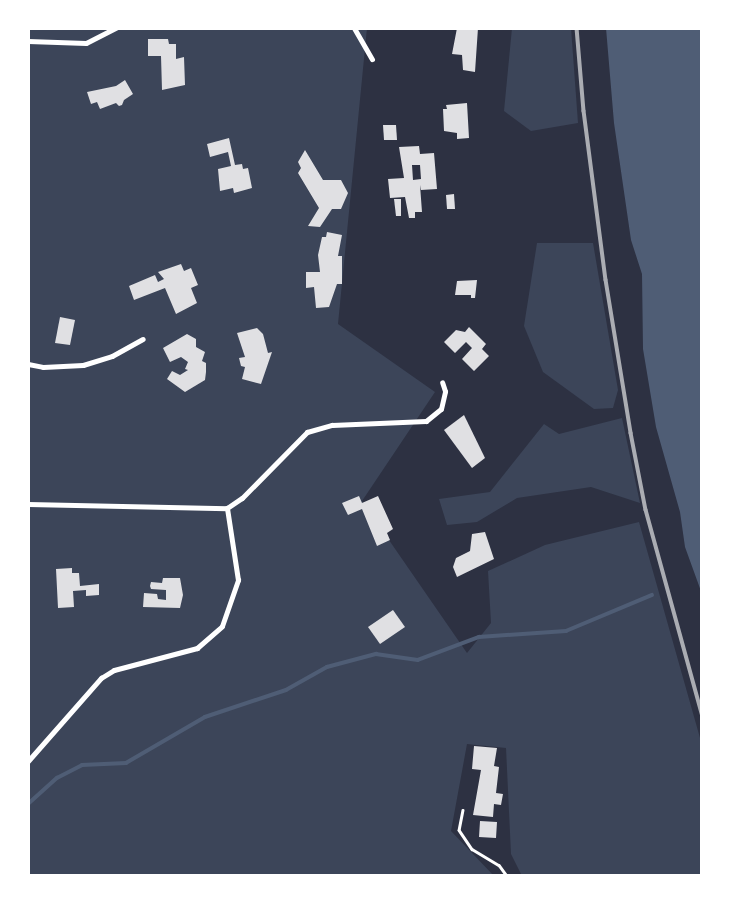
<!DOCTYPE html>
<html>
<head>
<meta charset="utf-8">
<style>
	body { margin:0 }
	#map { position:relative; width:730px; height:904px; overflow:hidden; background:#2d3142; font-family:"Varela Round",sans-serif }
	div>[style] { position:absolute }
	.green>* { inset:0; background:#3c4559 }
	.water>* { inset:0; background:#4f5d75 }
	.stream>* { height:3.5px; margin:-1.75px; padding:0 1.75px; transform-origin:1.75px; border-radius:1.75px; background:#4f5d75 }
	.building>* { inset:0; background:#e0e0e3 }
	.service>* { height:2.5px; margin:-1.25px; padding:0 1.25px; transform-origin:1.25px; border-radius:1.25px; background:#fff }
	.minor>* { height:5px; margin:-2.5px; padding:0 2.5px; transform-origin:2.5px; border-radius:2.5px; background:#fff }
	.rail>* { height:3.5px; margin:-1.75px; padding:0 1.75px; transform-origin:1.75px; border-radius:1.75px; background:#abadb3 }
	span { translate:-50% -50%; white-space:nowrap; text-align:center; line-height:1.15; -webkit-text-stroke:5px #fff; paint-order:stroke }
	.frame { position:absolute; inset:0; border:30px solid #fff; pointer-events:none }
</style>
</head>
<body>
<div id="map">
	<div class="green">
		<div style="clip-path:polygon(28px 28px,367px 28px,338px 324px,435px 392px,362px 501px,467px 653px,491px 623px,488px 571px,545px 545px,639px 522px,702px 745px,702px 876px,522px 876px,511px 854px,506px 748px,467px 744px,451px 831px,494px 876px,28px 876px)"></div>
		<div style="clip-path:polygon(512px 28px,571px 28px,578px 123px,531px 131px,504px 111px)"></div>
		<div style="clip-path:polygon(537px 243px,593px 243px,618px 390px,613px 408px,594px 409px,543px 372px,524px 326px)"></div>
		<div style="clip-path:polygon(622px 418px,640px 503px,591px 487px,517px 498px,477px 522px,447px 525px,439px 499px,490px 492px,544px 424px,559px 434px)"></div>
	</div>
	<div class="water">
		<div style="clip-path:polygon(606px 28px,702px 28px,702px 594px,685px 547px,680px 512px,656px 427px,643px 349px,642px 274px,631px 240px,614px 123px)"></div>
	</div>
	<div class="stream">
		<div style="left:28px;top:804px;width:39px;rotate:-42deg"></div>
		<div style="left:57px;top:778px;width:28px;rotate:-27deg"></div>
		<div style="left:82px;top:765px;width:44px;rotate:-2.6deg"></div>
		<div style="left:126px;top:763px;width:91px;rotate:-30.2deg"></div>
		<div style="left:205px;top:717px;width:85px;rotate:-18.4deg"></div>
		<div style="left:286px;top:690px;width:47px;rotate:-29.3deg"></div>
		<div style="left:327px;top:667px;width:51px;rotate:-14.9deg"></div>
		<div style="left:376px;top:654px;width:42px;rotate:8.1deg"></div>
		<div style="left:418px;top:660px;width:65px;rotate:-20.7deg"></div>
		<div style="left:479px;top:637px;width:87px;rotate:-3.9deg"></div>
		<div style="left:566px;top:631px;width:93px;rotate:-22.7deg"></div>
	</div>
	<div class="building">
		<div style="clip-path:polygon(457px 28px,478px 28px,475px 72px,463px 70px,462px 55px,452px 54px)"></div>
		<div style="clip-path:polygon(148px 39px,168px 39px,169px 44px,176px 44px,176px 59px,184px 57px,185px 85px,162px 90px,161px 56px,148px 56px)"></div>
		<div style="clip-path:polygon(125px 80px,133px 94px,124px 100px,122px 105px,119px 106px,116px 103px,100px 109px,97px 102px,91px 104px,87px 92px,116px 86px)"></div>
		<div style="clip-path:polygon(467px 103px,469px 138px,457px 139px,457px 133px,444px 131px,443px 109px,447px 109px,446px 105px)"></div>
		<div style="clip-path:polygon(383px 125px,396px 125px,397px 140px,384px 140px)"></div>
		<div style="clip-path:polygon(229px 138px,235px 165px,242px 164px,243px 169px,248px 168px,252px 188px,234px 193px,233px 188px,220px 191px,218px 169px,231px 166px,228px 152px,210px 157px,207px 144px)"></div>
		<div style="clip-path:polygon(evenodd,419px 146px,420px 154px,434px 153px,437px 189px,421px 190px,420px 185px,422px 212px,415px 212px,415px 218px,409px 218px,405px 197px,390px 198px,388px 179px,404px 178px,399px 147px,419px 146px,412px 165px,420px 165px,421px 179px,413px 180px,412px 165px)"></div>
		<div style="clip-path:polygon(305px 150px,323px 180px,341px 180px,348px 193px,341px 209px,332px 209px,320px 227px,308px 226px,319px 208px,298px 173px,301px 168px,298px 162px)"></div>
		<div style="clip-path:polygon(454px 194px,455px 209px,447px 209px,446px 195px)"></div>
		<div style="clip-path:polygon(394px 199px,401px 199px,401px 216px,396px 216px)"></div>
		<div style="clip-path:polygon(327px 232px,342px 235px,338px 256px,342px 256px,342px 284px,337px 284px,329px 307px,316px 308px,314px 287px,306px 288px,306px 272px,320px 272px,318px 255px,322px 237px,326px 237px)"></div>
		<div style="clip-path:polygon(181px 264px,184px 271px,191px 268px,198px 285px,191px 288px,197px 303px,176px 314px,165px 288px,134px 300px,129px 286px,155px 275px,158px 282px,164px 279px,158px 272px)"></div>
		<div style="clip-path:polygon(477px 280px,475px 298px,471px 298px,471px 295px,455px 295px,457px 281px)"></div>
		<div style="clip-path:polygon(60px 317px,75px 320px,70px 345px,55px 343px)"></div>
		<div style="clip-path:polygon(469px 327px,486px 344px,482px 349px,489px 356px,474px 371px,462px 359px,472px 348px,466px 342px,455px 353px,444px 342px,456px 330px,465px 332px)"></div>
		<div style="clip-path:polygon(257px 328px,263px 334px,268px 353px,272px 352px,261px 384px,242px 379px,245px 367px,241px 366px,239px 358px,245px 357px,237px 333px)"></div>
		<div style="clip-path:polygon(187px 334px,196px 339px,196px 347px,205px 352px,202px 361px,206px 363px,206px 372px,205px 380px,185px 392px,167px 379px,172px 371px,180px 375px,188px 370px,185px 369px,188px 362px,181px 357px,170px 362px,163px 348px)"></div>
		<div style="clip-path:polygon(464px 415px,485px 458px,472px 468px,444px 430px)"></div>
		<div style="clip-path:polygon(359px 496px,362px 503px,378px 496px,393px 529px,387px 533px,390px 540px,377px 546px,362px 509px,348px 515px,342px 503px)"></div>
		<div style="clip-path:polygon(485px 532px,494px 559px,457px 577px,453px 567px,456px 558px,470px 551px,472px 534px)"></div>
		<div style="clip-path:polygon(72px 568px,72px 573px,79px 573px,80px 586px,99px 584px,99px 595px,86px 596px,86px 590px,73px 591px,74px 607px,58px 608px,56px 569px)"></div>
		<div style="clip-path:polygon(163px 578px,180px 578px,183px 595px,180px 608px,143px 607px,144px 593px,157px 594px,158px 599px,166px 600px,166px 590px,151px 589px,150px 586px,151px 582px,162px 583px)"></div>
		<div style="clip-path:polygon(393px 610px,405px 627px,380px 644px,368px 627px)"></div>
		<div style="clip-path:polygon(474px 746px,497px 748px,494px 766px,499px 767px,496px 793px,503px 794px,501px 805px,494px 804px,493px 817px,473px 815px,481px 770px,472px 769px)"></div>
		<div style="clip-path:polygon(480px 821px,497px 822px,496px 838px,479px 837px)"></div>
	</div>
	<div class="service">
		<div style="left:463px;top:810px;width:20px;rotate:101deg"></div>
		<div style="left:459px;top:830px;width:23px;rotate:56deg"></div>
		<div style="left:472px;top:849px;width:31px;rotate:31deg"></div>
		<div style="left:499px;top:865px;width:14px;rotate:54deg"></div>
	</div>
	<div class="minor">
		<div style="left:354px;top:28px;width:36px;rotate:60deg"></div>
		<div style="left:28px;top:41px;width:58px;rotate:2deg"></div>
		<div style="left:86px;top:43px;width:34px;rotate:-27deg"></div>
		<div style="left:28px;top:364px;width:15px;rotate:11deg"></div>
		<div style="left:43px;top:367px;width:40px;rotate:-2.9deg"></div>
		<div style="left:83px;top:365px;width:30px;rotate:-17deg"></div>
		<div style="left:112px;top:356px;width:35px;rotate:-29deg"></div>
		<div style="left:28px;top:504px;width:199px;rotate:1.2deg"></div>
		<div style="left:227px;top:508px;width:18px;rotate:-34deg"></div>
		<div style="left:242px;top:498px;width:93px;rotate:-45.4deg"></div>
		<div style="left:307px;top:432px;width:26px;rotate:-16deg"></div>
		<div style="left:332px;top:425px;width:94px;rotate:-2.4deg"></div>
		<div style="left:426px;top:421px;width:19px;rotate:-39deg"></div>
		<div style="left:441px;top:409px;width:18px;rotate:-77deg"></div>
		<div style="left:445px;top:391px;width:9px;rotate:-108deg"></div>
		<div style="left:28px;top:761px;width:111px;rotate:-48.7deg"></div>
		<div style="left:101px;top:678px;width:15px;rotate:-32deg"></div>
		<div style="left:114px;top:670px;width:86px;rotate:-14.8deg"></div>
		<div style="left:197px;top:648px;width:33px;rotate:-41deg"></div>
		<div style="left:222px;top:626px;width:49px;rotate:-70.8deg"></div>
		<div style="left:238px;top:580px;width:73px;rotate:-98.7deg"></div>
	</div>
	<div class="rail">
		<div style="left:577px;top:28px;width:83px;rotate:85.2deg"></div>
		<div style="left:584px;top:111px;width:170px;rotate:82.6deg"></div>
		<div style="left:606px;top:280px;width:155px;rotate:80.7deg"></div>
		<div style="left:631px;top:433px;width:78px;rotate:79deg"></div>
		<div style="left:646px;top:510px;width:212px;rotate:74.6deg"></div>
	</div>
	<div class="frame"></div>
</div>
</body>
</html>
